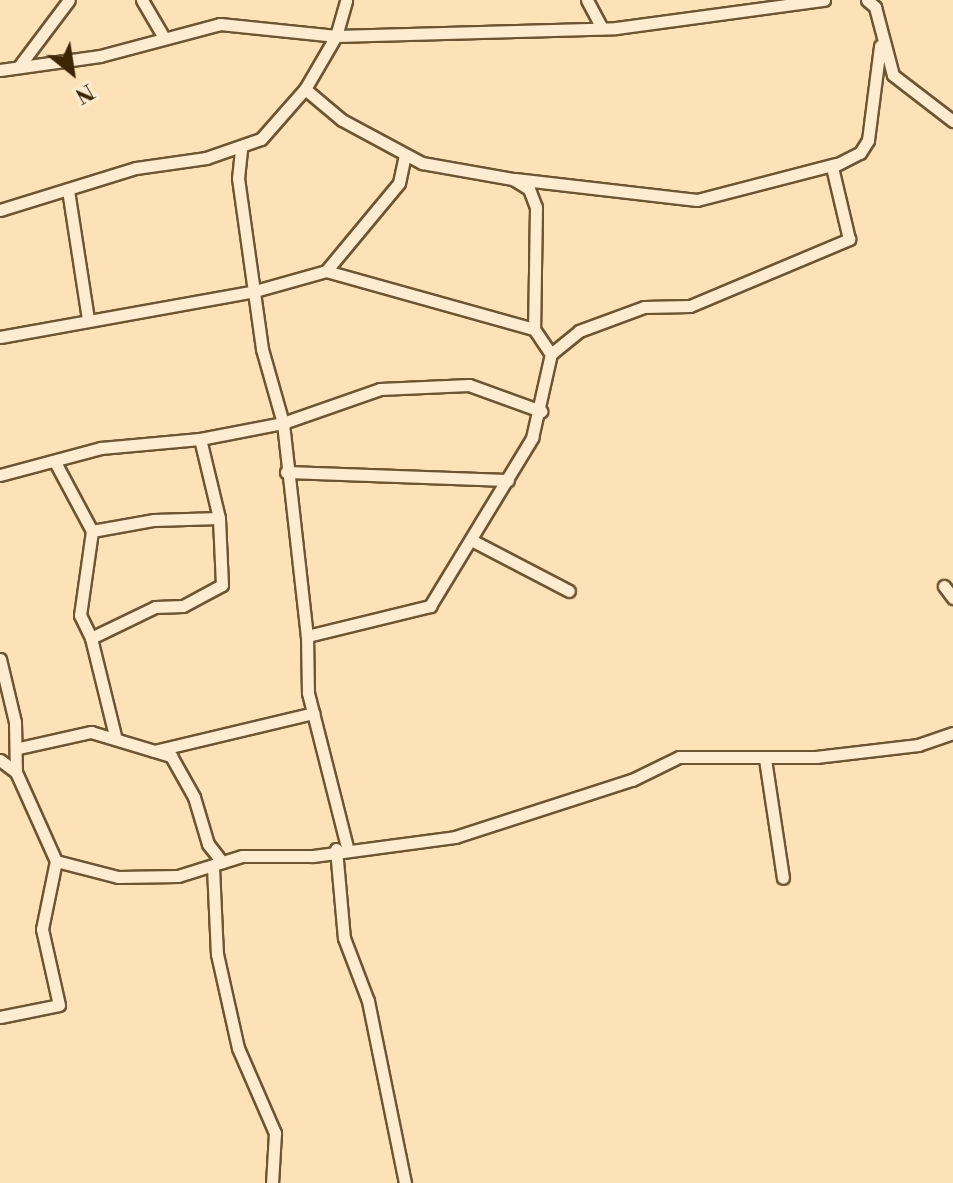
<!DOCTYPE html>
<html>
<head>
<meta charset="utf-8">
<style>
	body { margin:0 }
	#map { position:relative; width:953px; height:1183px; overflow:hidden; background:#fee2b7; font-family:"Libre Bodoni",serif }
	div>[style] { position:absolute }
	.roads { filter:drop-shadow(2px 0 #6d5532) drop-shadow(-2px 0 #6d5532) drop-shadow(0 2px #6d5532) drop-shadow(0 -2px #6d5532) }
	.street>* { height:11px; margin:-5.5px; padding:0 5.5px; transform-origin:5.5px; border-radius:5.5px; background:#feecd0 }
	span { translate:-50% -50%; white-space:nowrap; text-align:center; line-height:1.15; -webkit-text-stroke:7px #feecd0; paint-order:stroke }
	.north { position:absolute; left:32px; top:32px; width:80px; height:80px; -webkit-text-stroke:6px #feecd0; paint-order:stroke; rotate:150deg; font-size:22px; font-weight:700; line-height:32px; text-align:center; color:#3d2606 }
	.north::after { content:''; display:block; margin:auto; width:28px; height:36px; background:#3d2606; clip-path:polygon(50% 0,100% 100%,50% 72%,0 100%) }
</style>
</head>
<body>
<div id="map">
	<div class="roads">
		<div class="street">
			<div style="left:142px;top:0;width:42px;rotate:59.7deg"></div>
			<div style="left:587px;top:0;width:32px;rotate:62deg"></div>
			<div style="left:867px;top:0;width:11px;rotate:41deg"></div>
			<div style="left:875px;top:7px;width:70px;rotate:75.2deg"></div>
			<div style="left:893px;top:75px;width:76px;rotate:37.5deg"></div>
			<div style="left:20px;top:65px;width:81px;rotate:-53deg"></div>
			<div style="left:0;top:70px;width:101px;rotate:-8deg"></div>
			<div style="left:100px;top:56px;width:124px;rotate:-14.9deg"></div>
			<div style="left:220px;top:24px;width:117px;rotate:5.9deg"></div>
			<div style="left:336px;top:36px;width:280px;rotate:-1.6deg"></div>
			<div style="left:616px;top:28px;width:210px;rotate:-7.7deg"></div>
			<div style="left:305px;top:89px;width:48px;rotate:40deg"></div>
			<div style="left:342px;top:120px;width:91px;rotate:28.3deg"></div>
			<div style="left:422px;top:163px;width:92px;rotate:10deg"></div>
			<div style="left:513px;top:179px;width:19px;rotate:32deg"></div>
			<div style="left:529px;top:189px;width:19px;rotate:69deg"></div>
			<div style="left:536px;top:207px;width:122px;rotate:90.9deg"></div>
			<div style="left:241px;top:150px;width:28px;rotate:96deg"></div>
			<div style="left:238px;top:178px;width:173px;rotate:82deg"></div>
			<div style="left:262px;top:349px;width:77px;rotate:74.2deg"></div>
			<div style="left:283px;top:423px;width:214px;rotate:83.6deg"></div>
			<div style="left:515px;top:179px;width:183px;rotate:6.6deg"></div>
			<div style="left:697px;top:200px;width:144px;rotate:-14.5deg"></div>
			<div style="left:68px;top:190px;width:131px;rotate:81.2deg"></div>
			<div style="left:0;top:210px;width:142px;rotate:-17.2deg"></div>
			<div style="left:136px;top:168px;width:71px;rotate:-8.1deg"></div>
			<div style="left:206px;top:158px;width:58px;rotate:-19.1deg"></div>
			<div style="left:261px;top:139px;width:67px;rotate:-48.7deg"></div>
			<div style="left:305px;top:89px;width:61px;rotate:-59.7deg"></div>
			<div style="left:336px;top:36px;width:37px;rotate:-74deg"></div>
			<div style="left:326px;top:271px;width:216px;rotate:15.6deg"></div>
			<div style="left:534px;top:329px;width:30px;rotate:56deg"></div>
			<div style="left:0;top:337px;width:259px;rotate:-10.2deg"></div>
			<div style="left:255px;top:291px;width:74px;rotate:-15.7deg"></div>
			<div style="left:326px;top:271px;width:114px;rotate:-50.3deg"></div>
			<div style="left:399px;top:183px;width:29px;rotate:-78deg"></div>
			<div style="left:55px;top:462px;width:78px;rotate:61.8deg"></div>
			<div style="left:92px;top:531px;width:85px;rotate:98.1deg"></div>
			<div style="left:80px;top:615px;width:25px;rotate:64deg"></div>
			<div style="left:91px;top:638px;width:101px;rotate:76.2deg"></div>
			<div style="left:286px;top:472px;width:222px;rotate:2.1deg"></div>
			<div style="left:0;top:475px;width:105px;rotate:-15deg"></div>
			<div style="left:101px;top:448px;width:99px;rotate:-5.2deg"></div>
			<div style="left:92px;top:531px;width:63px;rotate:-10.1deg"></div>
			<div style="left:154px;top:520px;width:65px;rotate:-1.8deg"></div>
			<div style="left:473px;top:541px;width:108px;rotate:27.5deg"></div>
			<div style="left:944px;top:586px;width:15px;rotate:53deg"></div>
			<div style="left:91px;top:638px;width:71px;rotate:-25.8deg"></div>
			<div style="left:155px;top:607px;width:28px;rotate:-2deg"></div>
			<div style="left:183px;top:606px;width:44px;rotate:-28.3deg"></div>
			<div style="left:222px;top:585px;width:67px;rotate:-92.6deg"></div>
			<div style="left:219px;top:518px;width:81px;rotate:-103.5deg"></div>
			<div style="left:200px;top:439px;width:85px;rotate:-10.9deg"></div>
			<div style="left:283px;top:423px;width:103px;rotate:-19.3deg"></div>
			<div style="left:380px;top:389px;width:89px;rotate:-2.6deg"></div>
			<div style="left:469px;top:385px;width:77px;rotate:19.9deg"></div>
			<div style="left:0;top:659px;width:65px;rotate:76.6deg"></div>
			<div style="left:15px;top:722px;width:50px;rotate:88.9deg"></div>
			<div style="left:19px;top:748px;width:74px;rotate:-12.5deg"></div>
			<div style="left:91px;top:732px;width:84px;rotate:16.7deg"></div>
			<div style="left:171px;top:756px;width:47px;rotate:60.7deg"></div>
			<div style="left:194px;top:797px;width:49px;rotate:73.4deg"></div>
			<div style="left:208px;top:844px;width:23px;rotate:52deg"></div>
			<div style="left:154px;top:751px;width:164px;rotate:-13.4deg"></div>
			<div style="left:765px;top:759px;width:120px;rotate:81.4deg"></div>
			<div style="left:0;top:760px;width:20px;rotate:37deg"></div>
			<div style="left:16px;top:772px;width:98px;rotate:65.8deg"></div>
			<div style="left:56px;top:861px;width:64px;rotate:14.5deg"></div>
			<div style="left:118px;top:877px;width:60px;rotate:-1deg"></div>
			<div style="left:178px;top:876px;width:67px;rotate:-17.4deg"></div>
			<div style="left:242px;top:856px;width:71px"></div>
			<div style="left:313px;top:856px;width:143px;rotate:-7.6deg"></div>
			<div style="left:455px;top:837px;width:186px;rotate:-17.9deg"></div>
			<div style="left:632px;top:780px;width:52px;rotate:-26.1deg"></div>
			<div style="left:679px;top:757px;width:137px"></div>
			<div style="left:816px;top:757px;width:103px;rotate:-6.7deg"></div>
			<div style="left:918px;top:745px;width:37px;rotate:-19deg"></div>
			<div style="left:347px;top:847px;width:159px;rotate:-104.2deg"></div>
			<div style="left:308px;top:693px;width:57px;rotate:-91deg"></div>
			<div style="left:307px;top:636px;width:127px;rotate:-13.7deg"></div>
			<div style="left:430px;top:606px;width:197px;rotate:-58.7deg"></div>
			<div style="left:532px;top:438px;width:86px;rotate:-77.3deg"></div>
			<div style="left:551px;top:354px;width:36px;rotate:-39deg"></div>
			<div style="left:579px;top:331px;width:69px;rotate:-20.3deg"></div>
			<div style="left:644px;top:307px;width:46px;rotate:-1.2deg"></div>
			<div style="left:690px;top:306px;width:173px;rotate:-22.8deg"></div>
			<div style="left:849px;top:239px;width:74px;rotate:-103.3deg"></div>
			<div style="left:832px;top:167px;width:31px;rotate:-27deg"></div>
			<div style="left:860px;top:153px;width:15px;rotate:-58deg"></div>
			<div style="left:868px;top:140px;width:95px;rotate:-82.7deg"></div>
			<div style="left:336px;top:849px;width:89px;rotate:84.9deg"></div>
			<div style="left:344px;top:938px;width:67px;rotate:69.1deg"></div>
			<div style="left:368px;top:1001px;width:186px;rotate:78.5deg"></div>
			<div style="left:213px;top:867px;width:87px;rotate:87.4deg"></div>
			<div style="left:217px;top:954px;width:96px;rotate:77.4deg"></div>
			<div style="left:238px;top:1048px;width:93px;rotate:66.5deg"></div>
			<div style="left:275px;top:1133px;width:50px;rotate:93.4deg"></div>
			<div style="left:0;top:1017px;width:60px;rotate:-11.5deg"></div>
			<div style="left:59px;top:1005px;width:78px;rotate:-102.6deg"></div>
			<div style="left:42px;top:929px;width:69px;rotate:-78.4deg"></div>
		</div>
	</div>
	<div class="north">N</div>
</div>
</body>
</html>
